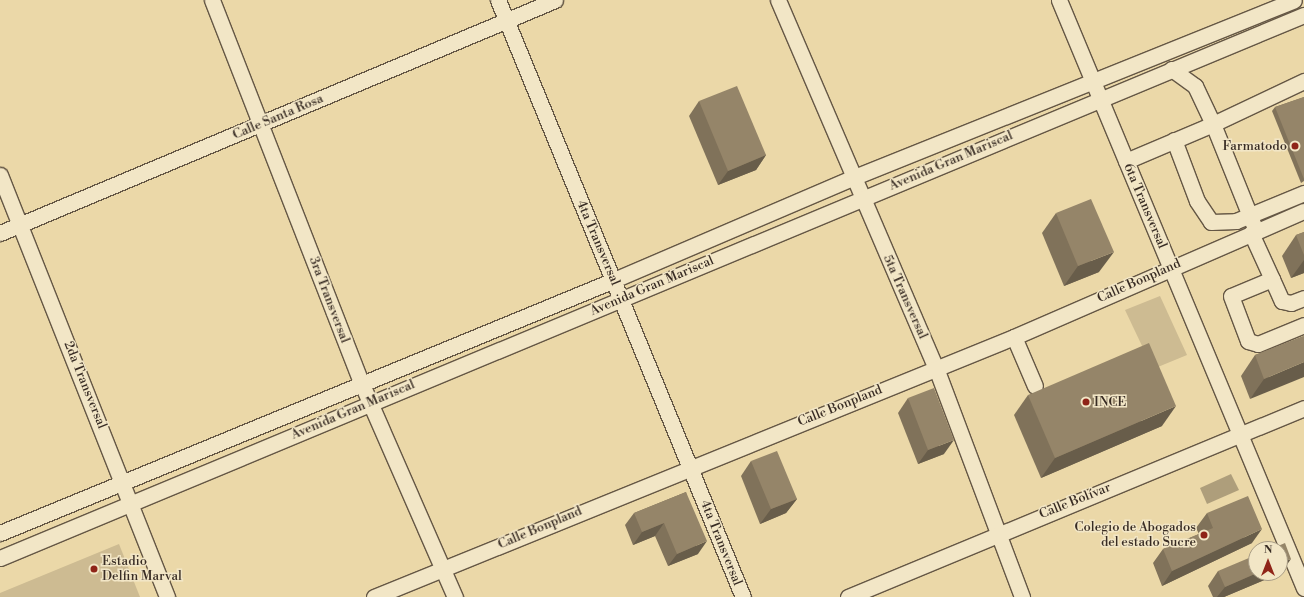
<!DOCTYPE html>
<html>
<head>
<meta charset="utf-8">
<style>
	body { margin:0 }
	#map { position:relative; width:1304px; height:597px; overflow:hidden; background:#ebd8a8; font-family:"Libre Bodoni",serif }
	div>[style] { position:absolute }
	.green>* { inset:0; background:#cdbb92 }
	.water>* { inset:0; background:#ae9e7b }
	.roads { filter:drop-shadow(1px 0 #655745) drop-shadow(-1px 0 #655745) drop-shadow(0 1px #655745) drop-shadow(0 -1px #655745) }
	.minor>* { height:15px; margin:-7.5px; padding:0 7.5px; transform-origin:7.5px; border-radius:7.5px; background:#f2e6c6 }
	.wall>* { inset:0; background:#80725a }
	.shaded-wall>* { inset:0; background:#685d4a }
	.building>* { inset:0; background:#958569 }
	.dots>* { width:11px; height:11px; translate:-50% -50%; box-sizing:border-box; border:2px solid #f2e6c6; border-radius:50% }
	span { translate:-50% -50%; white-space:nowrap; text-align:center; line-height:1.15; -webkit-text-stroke:3px #f2e6c6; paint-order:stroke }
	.street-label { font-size:13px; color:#382c24 }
	.poi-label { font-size:13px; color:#382c24 }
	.right { translate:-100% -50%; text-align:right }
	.left { translate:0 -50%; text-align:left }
	.north { position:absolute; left:1248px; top:541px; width:40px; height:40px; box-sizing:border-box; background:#f2e6c6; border:1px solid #a89c85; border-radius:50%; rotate:0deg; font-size:11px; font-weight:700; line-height:16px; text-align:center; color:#382c24 }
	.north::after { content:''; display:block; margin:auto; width:14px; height:18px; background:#8f2418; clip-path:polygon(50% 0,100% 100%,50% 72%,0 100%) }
</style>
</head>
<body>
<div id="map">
	<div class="green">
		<div style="clip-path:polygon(1160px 296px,1187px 355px,1153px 369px,1125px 310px)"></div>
		<div style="clip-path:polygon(119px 544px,140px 597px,0 597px,0 593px)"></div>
	</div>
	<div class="water">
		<div style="clip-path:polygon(1231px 474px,1239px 490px,1207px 504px,1200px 488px)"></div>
	</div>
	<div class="roads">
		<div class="minor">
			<div style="left:212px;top:0;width:410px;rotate:68.7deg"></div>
			<div style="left:361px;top:382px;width:235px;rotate:66.4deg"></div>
			<div style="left:498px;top:0;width:645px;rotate:67.69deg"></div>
			<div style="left:778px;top:0;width:400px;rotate:66.8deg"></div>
			<div style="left:936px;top:368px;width:245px;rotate:69.4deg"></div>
			<div style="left:1059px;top:0;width:637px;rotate:67.38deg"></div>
			<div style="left:1174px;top:140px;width:65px;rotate:69.3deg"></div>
			<div style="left:1197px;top:201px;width:25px;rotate:56deg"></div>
			<div style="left:1211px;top:222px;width:25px;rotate:-2deg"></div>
			<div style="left:1236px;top:221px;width:74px;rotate:-22.4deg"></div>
			<div style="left:1126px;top:161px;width:95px;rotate:-23deg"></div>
			<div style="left:1213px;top:124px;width:42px;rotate:-115.3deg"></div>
			<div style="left:1195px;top:86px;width:29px;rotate:-144deg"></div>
			<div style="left:0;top:175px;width:454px;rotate:68.4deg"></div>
			<div style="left:1256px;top:231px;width:115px;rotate:-111.9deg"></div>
			<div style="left:1213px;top:124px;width:101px;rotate:-25.3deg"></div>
			<div style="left:0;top:233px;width:602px;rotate:-22.77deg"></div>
			<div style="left:1251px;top:233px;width:51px;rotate:65.5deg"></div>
			<div style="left:1272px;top:279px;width:44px;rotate:157.5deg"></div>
			<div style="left:1231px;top:296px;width:48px;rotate:69.3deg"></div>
			<div style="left:1248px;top:341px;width:10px;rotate:17deg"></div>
			<div style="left:1258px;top:344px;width:50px;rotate:-22.4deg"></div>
			<div style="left:1272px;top:279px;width:24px;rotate:66deg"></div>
			<div style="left:1282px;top:301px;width:9px;rotate:13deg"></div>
			<div style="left:1291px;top:303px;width:14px;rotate:-21deg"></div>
			<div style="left:1014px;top:337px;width:53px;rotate:66.8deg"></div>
			<div style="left:0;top:533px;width:664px;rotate:-22.39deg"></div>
			<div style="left:614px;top:280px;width:259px;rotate:-23.2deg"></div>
			<div style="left:852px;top:178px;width:476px;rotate:-21.9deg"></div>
			<div style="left:0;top:558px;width:1413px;rotate:-22.61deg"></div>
			<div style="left:374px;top:597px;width:691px;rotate:-22.11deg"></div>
			<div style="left:1014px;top:337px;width:316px;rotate:-23.5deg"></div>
			<div style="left:848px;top:597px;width:494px;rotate:-22.5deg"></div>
		</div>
	</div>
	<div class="wall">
		<div style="clip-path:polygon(1304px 97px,1304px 181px,1301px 183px,1272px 111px,1275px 107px)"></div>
		<div style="clip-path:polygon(699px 101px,766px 155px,756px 170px,718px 185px,689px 116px)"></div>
		<div style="clip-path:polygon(1056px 213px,1099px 272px,1064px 286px,1042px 233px)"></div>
		<div style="clip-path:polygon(1304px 232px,1304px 273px,1291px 278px,1282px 256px,1296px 235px)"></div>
		<div style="clip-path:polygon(1304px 336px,1250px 399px,1241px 376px,1255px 355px)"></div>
		<div style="clip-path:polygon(1028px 395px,1162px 426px,1041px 478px,1014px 415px)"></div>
		<div style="clip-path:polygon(908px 398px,944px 454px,918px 464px,898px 413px)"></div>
		<div style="clip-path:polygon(751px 461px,797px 499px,786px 513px,760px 524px,741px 476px)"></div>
		<div style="clip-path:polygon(686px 492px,698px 554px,668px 566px,655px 536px,633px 545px,625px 525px,634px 513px)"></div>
		<div style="clip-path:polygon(1207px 513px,1252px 543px,1162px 586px,1153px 563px,1163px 549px,1199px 534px,1196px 528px)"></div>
		<div style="clip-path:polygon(1218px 571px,1281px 573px,1224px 597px,1213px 597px,1208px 586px)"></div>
	</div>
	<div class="shaded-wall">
		<div style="clip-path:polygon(766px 155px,756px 170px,718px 185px,728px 171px)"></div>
		<div style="clip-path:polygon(1114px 252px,1099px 272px,1064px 286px,1078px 266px)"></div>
		<div style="clip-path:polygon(1304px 260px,1304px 273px,1291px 278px)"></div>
		<div style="clip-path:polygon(1304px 362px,1304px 377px,1250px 399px,1264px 379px)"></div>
		<div style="clip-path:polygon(1176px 406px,1162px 426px,1041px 478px,1055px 458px)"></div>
		<div style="clip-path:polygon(954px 440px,944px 454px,918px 464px,928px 450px)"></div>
		<div style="clip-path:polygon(797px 499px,786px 513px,760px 524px,771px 509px)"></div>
		<div style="clip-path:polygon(664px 523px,655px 536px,633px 545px,642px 532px)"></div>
		<div style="clip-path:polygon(1262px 529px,1252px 543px,1162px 586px,1172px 571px)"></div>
		<div style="clip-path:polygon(707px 541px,698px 554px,668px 566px,677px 554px)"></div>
		<div style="clip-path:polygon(1291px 559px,1281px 573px,1224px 597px,1217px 597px,1225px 587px,1257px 573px,1280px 573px,1280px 563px)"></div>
	</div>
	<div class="building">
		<div style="clip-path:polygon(737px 86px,766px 155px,728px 171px,699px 101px)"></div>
		<div style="clip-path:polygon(1304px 97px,1304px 179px,1275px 107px)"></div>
		<div style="clip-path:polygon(1091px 199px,1114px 252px,1078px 266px,1056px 213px)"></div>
		<div style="clip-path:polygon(1304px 232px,1304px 255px,1296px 235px)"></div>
		<div style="clip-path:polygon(1304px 336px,1304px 362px,1264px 379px,1255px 355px)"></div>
		<div style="clip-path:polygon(1149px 343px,1176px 406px,1055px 458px,1028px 395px)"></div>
		<div style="clip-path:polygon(934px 388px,954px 440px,928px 450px,908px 398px)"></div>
		<div style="clip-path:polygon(777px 451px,797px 499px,771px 509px,751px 461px)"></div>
		<div style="clip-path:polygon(686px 492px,707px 541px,677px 554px,664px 523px,642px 532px,634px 513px)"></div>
		<div style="clip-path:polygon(1248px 496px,1262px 529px,1172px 571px,1163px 549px,1213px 528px,1207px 513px)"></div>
		<div style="clip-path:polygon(1285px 543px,1291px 559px,1280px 563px,1280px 549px,1271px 549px)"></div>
		<div style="clip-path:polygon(1256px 555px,1256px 573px,1257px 573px,1225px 587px,1218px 571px)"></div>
	</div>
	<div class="dots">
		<div style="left:1295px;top:146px;background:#8f2418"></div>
		<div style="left:1086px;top:402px;background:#8f2418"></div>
		<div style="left:1204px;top:535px;background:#8f2418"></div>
		<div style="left:94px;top:569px;background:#8f2418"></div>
	</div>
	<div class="street-label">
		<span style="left:278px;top:117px;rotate:-23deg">Calle Santa Rosa</span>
		<span style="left:951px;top:161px;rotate:-23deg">Avenida Gran Mariscal</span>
		<span style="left:1145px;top:206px;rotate:67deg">6ta Transversal</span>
		<span style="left:598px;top:243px;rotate:67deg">4ta Transversal</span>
		<span style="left:1139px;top:281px;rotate:-24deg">Calle Bonpland</span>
		<span style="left:652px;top:286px;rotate:-23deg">Avenida Gran Mariscal</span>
		<span style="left:905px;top:297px;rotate:66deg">5ta Transversal</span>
		<span style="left:329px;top:300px;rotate:69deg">3ra Transversal</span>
		<span style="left:85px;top:385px;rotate:68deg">2da Transversal</span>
		<span style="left:840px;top:406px;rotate:-22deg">Calle Bonpland</span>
		<span style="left:353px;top:410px;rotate:-23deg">Avenida Gran Mariscal</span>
		<span style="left:1075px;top:501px;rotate:-22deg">Calle Bolívar</span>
		<span style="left:540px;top:528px;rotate:-23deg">Calle Bonpland</span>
		<span style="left:721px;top:543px;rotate:68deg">4ta Transversal</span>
	</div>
	<div class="poi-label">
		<span class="right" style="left:1287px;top:146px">Farmatodo</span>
		<span class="left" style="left:1094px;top:402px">INCE</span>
		<span class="right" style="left:1196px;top:535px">Colegio de Abogados<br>del estado Sucre</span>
		<span class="left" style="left:102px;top:569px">Estadio<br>Delfin Marval</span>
	</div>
	<div class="north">N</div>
</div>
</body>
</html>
